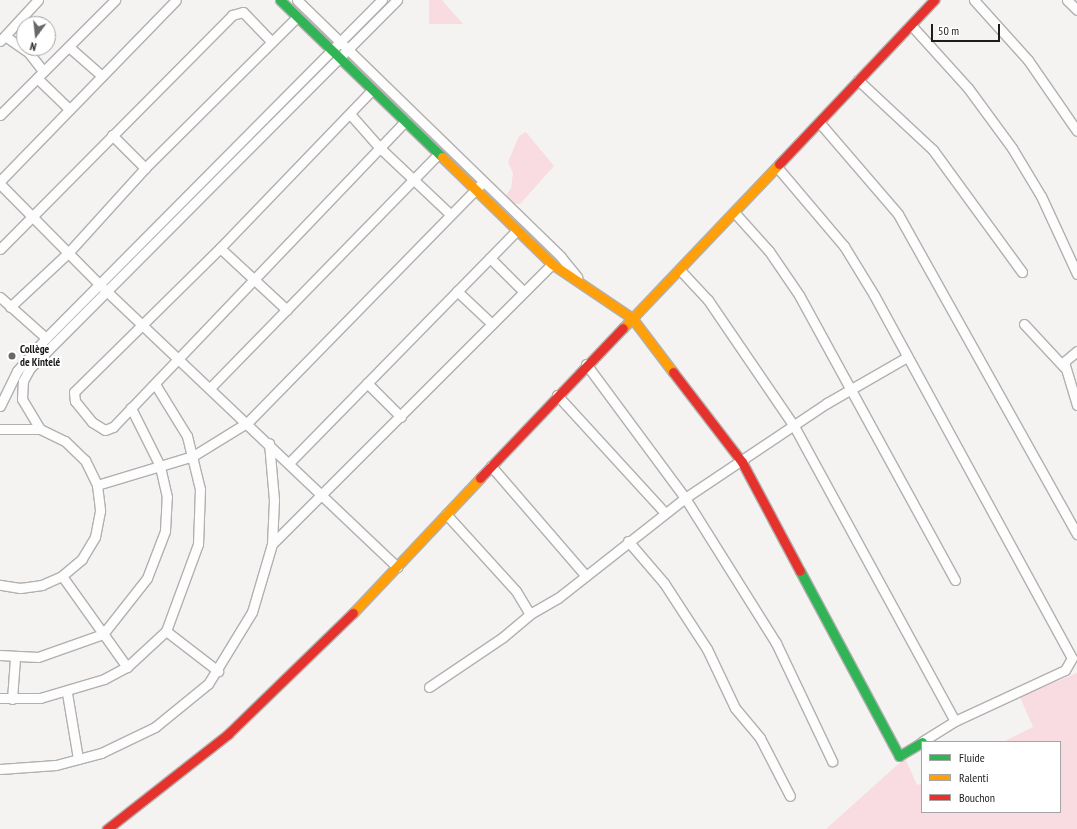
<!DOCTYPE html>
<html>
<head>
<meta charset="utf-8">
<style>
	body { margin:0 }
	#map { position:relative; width:1077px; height:829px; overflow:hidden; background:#f5f3f2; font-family:"PT Sans Narrow",sans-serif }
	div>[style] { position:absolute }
	.green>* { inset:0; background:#f9dbe2 }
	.roads { filter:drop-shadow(1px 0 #b2b0af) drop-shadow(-1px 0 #b2b0af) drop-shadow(0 1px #b2b0af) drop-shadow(0 -1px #b2b0af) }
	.street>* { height:9px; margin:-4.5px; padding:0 4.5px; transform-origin:4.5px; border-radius:4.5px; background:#fefdfd }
	.fast>* { height:9px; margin:-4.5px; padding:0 4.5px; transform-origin:4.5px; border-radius:4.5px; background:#30b455 }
	.slow>* { height:9px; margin:-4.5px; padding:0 4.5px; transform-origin:4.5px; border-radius:4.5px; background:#ff9f0a }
	.jam>* { height:9px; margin:-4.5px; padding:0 4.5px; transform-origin:4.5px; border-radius:4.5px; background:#e5322d }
	.dots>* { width:11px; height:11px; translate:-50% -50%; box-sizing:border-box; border:2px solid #fff; border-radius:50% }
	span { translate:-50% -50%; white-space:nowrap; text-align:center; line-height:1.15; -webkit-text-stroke:4px #fff; paint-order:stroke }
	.poi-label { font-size:11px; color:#1e1d1d; font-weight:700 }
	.left { translate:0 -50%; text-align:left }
	.legend { position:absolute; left:921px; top:741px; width:140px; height:72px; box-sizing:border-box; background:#fff; border:1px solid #a5a5a5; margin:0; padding:5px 7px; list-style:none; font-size:12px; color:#1e1d1d }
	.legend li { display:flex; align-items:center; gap:8px; height:20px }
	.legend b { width:20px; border:1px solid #a5a5a5 }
	.north { position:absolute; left:16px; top:16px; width:40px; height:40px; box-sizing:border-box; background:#fff; border:1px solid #a5a5a5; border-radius:50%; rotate:195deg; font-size:11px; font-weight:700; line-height:16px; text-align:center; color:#1e1d1d }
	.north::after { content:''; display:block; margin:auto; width:14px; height:18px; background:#696868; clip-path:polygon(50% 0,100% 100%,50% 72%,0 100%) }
	.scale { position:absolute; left:931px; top:24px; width:69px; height:18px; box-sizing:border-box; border:2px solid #1e1d1d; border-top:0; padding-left:5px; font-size:12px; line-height:14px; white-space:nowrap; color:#1e1d1d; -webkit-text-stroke:3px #fff; paint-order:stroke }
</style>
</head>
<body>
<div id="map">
	<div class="green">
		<div style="clip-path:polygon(429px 0,442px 0,463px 24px,429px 24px)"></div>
		<div style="clip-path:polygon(526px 132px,554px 166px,520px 204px,507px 203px,505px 197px,511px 188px,513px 173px,508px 162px,519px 136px)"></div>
		<div style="clip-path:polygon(1077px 673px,1077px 829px,826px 829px,905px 758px,917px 785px,922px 783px,922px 812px,1060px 812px,1060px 742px,1003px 742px,1033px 727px,1020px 697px)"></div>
	</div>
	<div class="roads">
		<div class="street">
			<div style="left:297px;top:0;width:368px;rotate:44.2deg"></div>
			<div style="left:561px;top:257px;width:26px;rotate:51deg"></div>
			<div style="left:974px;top:0;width:81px;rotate:48deg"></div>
			<div style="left:1028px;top:60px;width:86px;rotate:55.4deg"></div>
			<div style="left:1067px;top:0;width:14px;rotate:45deg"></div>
			<div style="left:911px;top:25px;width:85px;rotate:47.9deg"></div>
			<div style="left:968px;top:88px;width:74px;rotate:53.7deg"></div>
			<div style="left:1012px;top:148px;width:56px;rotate:58.9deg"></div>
			<div style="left:1041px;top:196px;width:86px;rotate:65.2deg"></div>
			<div style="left:5px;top:36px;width:29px;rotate:35deg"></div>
			<div style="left:29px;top:53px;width:23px;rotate:52deg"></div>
			<div style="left:0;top:41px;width:56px;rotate:-47.2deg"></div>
			<div style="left:69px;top:47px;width:43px;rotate:41.2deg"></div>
			<div style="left:37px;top:78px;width:45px;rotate:44.1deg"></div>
			<div style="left:858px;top:80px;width:103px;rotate:43deg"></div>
			<div style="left:933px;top:150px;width:151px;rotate:53.9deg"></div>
			<div style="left:372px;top:90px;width:219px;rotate:133.9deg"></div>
			<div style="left:220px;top:248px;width:205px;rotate:135.4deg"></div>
			<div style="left:74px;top:392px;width:9px;rotate:84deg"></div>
			<div style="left:75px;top:401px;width:27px;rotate:51deg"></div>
			<div style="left:92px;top:422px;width:15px;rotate:32deg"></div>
			<div style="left:105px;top:430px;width:9px;rotate:-21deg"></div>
			<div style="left:113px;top:427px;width:423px;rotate:-46.3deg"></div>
			<div style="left:350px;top:114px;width:45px;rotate:48.6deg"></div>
			<div style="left:380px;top:148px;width:95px;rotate:43.3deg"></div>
			<div style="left:0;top:115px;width:163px;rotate:-45deg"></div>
			<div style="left:819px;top:122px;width:121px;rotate:49.3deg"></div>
			<div style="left:898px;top:214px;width:367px;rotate:60.8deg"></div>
			<div style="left:112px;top:135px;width:47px;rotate:45deg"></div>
			<div style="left:777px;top:167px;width:104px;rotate:49.7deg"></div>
			<div style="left:844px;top:246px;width:57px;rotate:58.5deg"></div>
			<div style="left:874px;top:295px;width:413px;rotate:61.4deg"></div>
			<div style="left:1072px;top:658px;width:14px;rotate:120deg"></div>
			<div style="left:1065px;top:670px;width:121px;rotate:155.1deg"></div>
			<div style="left:955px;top:721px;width:39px;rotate:148deg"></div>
			<div style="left:0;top:181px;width:252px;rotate:-45.8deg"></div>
			<div style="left:0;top:184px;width:142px;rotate:45.3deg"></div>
			<div style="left:100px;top:285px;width:410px;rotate:43.5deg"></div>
			<div style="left:734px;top:212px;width:52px;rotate:48.1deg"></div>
			<div style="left:769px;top:251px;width:53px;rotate:55.7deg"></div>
			<div style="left:799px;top:295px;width:325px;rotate:61.3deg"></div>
			<div style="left:220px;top:248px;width:91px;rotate:42.8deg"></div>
			<div style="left:0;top:249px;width:330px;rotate:-45.2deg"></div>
			<div style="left:232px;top:15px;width:11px;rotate:-15deg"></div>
			<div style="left:243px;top:12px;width:40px;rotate:46deg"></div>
			<div style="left:490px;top:258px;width:48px;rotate:45deg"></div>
			<div style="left:680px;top:270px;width:41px;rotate:47deg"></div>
			<div style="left:708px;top:300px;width:153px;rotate:55.7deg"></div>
			<div style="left:794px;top:426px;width:336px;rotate:61.4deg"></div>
			<div style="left:457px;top:291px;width:48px;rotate:43.3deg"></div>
			<div style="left:0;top:297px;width:62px;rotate:41.7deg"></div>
			<div style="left:10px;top:307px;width:79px;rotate:-43deg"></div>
			<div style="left:68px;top:253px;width:115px;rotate:-47.8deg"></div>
			<div style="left:145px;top:168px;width:214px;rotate:-44.8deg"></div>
			<div style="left:1024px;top:324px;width:59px;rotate:47.1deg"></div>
			<div style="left:1077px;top:351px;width:17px;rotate:140deg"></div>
			<div style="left:1064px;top:362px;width:45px;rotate:73.2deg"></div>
			<div style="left:586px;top:364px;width:167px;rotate:53.5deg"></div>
			<div style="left:685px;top:498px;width:171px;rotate:57.9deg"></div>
			<div style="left:776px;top:643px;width:131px;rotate:64.6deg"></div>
			<div style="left:367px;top:383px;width:48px;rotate:45deg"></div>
			<div style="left:211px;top:387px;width:325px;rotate:-45.7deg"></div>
			<div style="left:557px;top:395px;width:160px;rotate:47.5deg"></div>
			<div style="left:0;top:406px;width:39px;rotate:-64deg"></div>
			<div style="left:17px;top:371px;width:44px;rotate:-48.7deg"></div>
			<div style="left:46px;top:338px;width:477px;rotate:-45.2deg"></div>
			<div style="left:0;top:429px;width:40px"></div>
			<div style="left:40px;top:429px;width:28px;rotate:26deg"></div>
			<div style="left:65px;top:441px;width:28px;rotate:44deg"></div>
			<div style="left:85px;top:460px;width:28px;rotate:64deg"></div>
			<div style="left:97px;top:485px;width:26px;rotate:83deg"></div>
			<div style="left:100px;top:511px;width:26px;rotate:101deg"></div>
			<div style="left:95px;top:537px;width:26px;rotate:121deg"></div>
			<div style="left:82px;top:559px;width:26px;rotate:140deg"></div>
			<div style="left:62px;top:576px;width:22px;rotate:156deg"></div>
			<div style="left:42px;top:585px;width:22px;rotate:172deg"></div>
			<div style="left:20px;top:588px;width:20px;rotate:-171deg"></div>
			<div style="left:40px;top:429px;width:35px;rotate:-121deg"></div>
			<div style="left:22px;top:399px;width:18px;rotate:-87deg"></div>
			<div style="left:23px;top:381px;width:15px;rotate:-62deg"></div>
			<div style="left:30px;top:368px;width:520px;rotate:-45.08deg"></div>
			<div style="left:290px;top:462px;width:323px;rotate:-45.6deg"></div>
			<div style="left:491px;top:466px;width:145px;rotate:49.2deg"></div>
			<div style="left:97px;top:485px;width:100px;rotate:-16.8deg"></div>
			<div style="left:193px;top:456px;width:65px;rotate:-31.7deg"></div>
			<div style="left:248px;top:422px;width:336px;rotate:-45.6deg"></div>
			<div style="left:446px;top:514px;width:104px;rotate:47.7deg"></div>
			<div style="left:516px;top:591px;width:27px;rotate:59deg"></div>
			<div style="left:628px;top:541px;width:55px;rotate:49.4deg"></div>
			<div style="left:664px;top:583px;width:79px;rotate:56.9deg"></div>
			<div style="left:707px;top:649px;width:65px;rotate:64.6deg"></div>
			<div style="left:735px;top:708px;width:39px;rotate:50deg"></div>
			<div style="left:760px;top:738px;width:65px;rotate:62.7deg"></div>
			<div style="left:272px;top:544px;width:396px;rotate:-45deg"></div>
			<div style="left:62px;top:576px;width:112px;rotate:54.5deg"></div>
			<div style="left:166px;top:631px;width:66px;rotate:37.6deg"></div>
			<div style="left:0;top:655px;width:38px;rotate:3deg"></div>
			<div style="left:38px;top:657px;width:69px;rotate:-19.5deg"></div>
			<div style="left:103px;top:634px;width:71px;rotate:-51.8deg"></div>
			<div style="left:147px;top:578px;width:50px;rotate:-69deg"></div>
			<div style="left:165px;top:531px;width:34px;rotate:-87deg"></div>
			<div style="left:167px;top:497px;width:32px;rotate:-103deg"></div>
			<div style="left:160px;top:466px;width:65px;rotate:-116.6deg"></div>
			<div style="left:429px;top:687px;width:89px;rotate:-34deg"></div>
			<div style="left:503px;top:637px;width:35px;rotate:-40deg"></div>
			<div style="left:530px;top:614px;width:32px;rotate:-30deg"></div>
			<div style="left:558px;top:598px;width:162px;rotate:-38.2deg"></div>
			<div style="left:685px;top:498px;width:171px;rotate:-33.8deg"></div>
			<div style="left:827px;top:403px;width:92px;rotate:-29.9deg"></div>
			<div style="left:67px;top:693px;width:67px;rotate:80.5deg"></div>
			<div style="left:0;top:698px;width:40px"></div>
			<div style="left:40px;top:698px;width:67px;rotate:-16.5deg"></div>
			<div style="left:104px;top:679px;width:26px;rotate:-28deg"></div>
			<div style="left:127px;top:667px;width:53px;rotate:-42.7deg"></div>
			<div style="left:166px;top:631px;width:93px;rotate:-69.8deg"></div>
			<div style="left:198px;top:544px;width:55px;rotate:-87.9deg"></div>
			<div style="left:200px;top:489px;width:55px;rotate:-103.8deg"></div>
			<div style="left:187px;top:436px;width:61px;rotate:-121.6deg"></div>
			<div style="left:12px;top:699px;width:41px;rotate:-85.8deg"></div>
			<div style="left:0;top:769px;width:56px;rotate:-4.1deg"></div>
			<div style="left:56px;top:765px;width:47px;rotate:-14.9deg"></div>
			<div style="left:101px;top:753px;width:60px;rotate:-25.7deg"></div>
			<div style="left:155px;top:727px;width:68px;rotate:-39.1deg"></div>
			<div style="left:208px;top:684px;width:84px;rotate:-58.6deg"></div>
			<div style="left:252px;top:612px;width:71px;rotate:-73.6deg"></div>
			<div style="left:272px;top:544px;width:44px;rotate:-87.4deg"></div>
			<div style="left:274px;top:500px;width:57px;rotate:-95deg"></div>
		</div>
		<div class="fast">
			<div style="left:280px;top:0;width:226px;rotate:44.1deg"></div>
			<div style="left:800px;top:571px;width:210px;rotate:61.8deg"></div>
			<div style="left:899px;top:756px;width:27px;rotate:-31deg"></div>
		</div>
		<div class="slow">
			<div style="left:442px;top:157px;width:153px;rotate:44.2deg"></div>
			<div style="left:552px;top:264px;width:97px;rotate:34deg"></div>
			<div style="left:632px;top:318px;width:68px;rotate:52.8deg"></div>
			<div style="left:623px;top:328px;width:226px;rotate:-46.4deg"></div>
			<div style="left:353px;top:613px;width:185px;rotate:-46.7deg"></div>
		</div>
		<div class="jam">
			<div style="left:779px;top:164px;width:226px;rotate:-46.6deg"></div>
			<div style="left:673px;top:372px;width:113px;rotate:52.5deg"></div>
			<div style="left:742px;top:462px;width:123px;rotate:62deg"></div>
			<div style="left:480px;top:478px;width:207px;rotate:-46.4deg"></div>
			<div style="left:107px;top:829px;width:154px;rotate:-38.1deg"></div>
			<div style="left:228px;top:734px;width:174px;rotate:-44.1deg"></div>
		</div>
	</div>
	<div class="dots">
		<div style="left:12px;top:356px;background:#696868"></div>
	</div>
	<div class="poi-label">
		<span class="left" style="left:20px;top:356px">Collège<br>de Kintelé</span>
	</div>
	<ul class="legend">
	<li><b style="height:5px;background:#30b455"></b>Fluide</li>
	<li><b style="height:5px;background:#ff9f0a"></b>Ralenti</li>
	<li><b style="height:5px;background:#e5322d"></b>Bouchon</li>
	</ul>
	<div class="north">N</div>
	<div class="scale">50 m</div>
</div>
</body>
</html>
